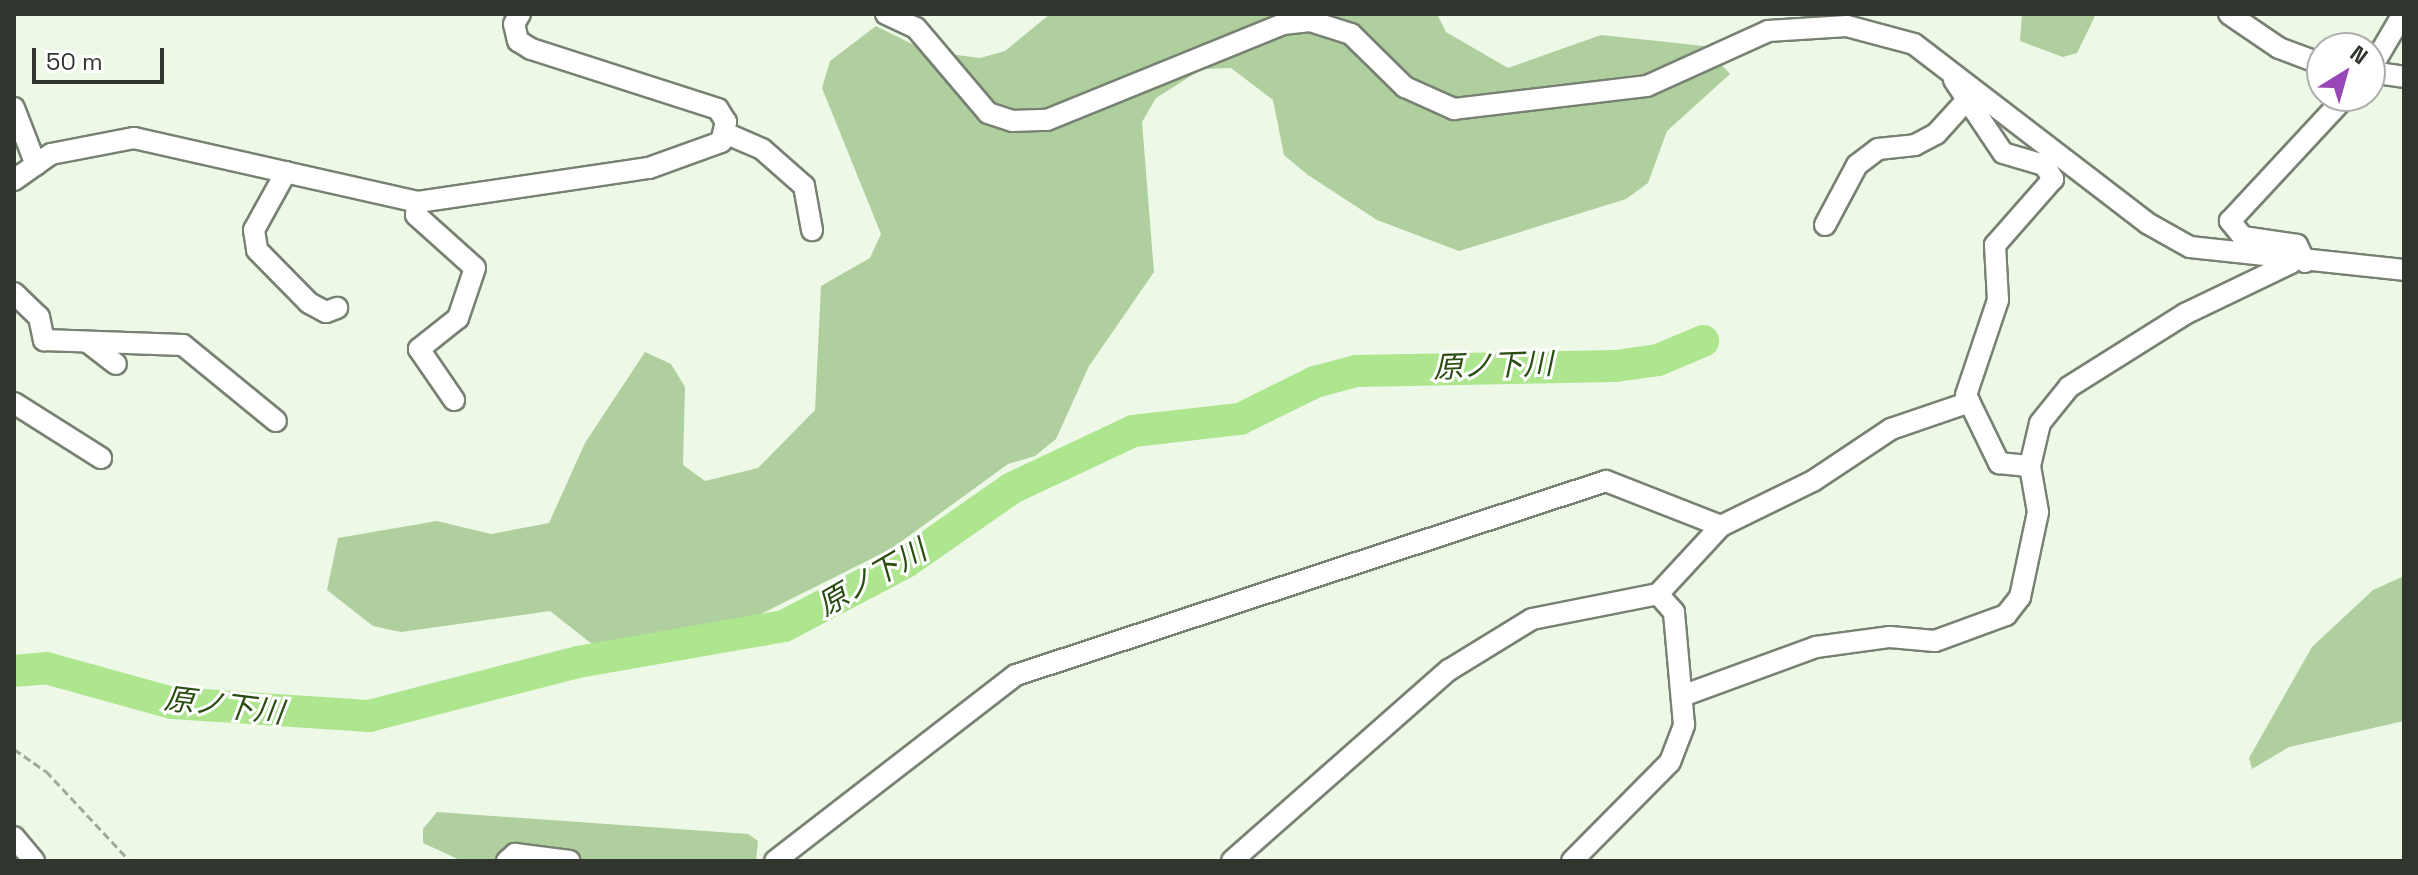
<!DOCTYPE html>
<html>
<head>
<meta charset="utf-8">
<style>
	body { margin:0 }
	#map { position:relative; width:2418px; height:875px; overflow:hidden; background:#edf8e7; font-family:"Space Grotesk","Noto Sans JP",sans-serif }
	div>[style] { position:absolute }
	.green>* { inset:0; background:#afd09e }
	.river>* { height:32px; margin:-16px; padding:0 16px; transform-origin:16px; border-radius:16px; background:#aee690 }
	.path>* { height:3px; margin-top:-1.5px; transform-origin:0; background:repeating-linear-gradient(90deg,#a0a89b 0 8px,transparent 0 12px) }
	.roads { filter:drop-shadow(2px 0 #788273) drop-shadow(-2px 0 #788273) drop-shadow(0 2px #788273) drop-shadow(0 -2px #788273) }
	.minor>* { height:20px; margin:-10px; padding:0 10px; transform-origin:10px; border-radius:10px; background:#fff }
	span { translate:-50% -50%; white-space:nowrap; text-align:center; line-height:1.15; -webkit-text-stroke:6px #fff; paint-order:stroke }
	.water-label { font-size:30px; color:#2a4d12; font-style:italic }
	.frame { position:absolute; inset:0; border:16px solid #30352e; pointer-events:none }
	.north { position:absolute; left:2306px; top:32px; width:80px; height:80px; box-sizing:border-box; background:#fff; border:2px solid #acaeab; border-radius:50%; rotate:37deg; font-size:22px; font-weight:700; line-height:32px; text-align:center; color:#30352e }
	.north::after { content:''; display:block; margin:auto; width:28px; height:36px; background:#9847b7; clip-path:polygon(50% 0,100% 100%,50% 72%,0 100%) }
	.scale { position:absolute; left:32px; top:48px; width:132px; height:36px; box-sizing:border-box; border:4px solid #30352e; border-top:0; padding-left:10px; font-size:24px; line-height:28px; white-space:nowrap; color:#30352e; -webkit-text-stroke:6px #fff; paint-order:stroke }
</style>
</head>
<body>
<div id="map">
	<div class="green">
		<div style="clip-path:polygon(1050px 14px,1437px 14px,1446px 32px,1508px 68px,1601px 35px,1704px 46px,1730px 74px,1667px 131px,1648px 183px,1626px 199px,1459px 251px,1377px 220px,1308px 175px,1284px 155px,1273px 100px,1231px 68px,1202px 69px,1156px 98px,1142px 122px,1154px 272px,1089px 366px,1056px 439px,1035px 456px,1008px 464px,891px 549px,701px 644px,592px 644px,550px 611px,401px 632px,373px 626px,327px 590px,338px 538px,437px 521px,491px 534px,549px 523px,585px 443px,645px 352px,671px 364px,685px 387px,683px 465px,705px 481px,758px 468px,815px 410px,821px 286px,870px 258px,881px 234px,822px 88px,830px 61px,876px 26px,926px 51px,980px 58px,1005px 51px)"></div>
		<div style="clip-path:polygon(2022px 14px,2096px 14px,2077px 53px,2063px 57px,2020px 41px)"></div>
		<div style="clip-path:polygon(2404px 576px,2404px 721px,2289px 747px,2252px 769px,2249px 758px,2312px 647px,2373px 590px)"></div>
		<div style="clip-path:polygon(437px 812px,748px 834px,758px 841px,756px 861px,462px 861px,423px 843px,423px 829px)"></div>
	</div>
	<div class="river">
		<div style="left:14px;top:671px;width:32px;rotate:-5deg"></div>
		<div style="left:46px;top:668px;width:131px;rotate:15.5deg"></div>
		<div style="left:172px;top:703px;width:197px;rotate:3.8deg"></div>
		<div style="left:369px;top:716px;width:216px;rotate:-14.5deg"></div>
		<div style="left:578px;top:662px;width:209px;rotate:-9.9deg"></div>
		<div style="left:784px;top:626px;width:138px;rotate:-27.7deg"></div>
		<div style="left:906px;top:562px;width:129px;rotate:-34.9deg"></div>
		<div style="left:1012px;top:488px;width:134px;rotate:-25.2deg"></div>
		<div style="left:1133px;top:431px;width:108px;rotate:-6.4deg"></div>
		<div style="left:1240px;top:419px;width:84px;rotate:-26.3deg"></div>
		<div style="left:1315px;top:382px;width:42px;rotate:-15deg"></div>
		<div style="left:1356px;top:371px;width:260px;rotate:-1.1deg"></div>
		<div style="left:1616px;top:366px;width:42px;rotate:-8.1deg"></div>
		<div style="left:1658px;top:360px;width:49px;rotate:-22.9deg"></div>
	</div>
	<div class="path">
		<div style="left:14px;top:749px;width:39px;rotate:35deg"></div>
		<div style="left:46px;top:771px;width:123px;rotate:47deg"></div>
	</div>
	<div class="roads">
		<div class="minor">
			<div style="left:886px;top:14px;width:33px;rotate:25deg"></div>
			<div style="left:916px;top:28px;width:111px;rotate:49.7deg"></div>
			<div style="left:988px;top:113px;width:25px;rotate:18deg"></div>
			<div style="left:1012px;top:121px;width:35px;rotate:-2deg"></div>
			<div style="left:1047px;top:120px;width:255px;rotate:-22.1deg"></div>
			<div style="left:1283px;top:24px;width:27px;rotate:-6deg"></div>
			<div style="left:1310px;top:21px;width:43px;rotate:17.6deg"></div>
			<div style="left:1351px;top:34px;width:76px;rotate:44.5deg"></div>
			<div style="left:1405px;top:87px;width:54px;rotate:24.2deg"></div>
			<div style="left:1454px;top:109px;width:194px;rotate:-6.8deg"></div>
			<div style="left:1647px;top:86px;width:133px;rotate:-24.4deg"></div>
			<div style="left:1768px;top:31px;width:79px;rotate:-3.6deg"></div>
			<div style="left:1847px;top:26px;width:69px;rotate:15deg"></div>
			<div style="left:1914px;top:44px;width:294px;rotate:37.5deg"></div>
			<div style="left:2147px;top:223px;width:49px;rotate:29.2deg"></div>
			<div style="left:2190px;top:247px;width:215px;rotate:6.1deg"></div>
			<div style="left:2229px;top:14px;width:60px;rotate:34.2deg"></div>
			<div style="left:2279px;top:48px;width:46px;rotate:20.4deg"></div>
			<div style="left:2370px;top:70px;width:65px;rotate:-59.5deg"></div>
			<div style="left:2370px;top:72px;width:34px;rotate:8deg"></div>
			<div style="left:1954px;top:80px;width:88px;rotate:56.1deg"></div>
			<div style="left:2003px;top:153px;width:43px;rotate:16.3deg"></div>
			<div style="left:2044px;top:165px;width:17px;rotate:57deg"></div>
			<div style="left:2053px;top:179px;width:88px;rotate:131.3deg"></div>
			<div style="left:1995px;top:245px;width:55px;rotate:86.9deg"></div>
			<div style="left:1998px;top:300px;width:100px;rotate:108.6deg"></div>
			<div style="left:1966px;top:395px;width:76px;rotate:64.1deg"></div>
			<div style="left:1999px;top:463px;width:31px;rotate:6deg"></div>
			<div style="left:14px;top:108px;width:61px;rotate:68.9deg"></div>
			<div style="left:725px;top:133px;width:40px;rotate:23.4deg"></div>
			<div style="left:762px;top:149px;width:56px;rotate:41.4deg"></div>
			<div style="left:804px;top:186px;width:45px;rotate:79.7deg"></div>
			<div style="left:286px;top:172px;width:66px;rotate:118.9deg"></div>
			<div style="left:254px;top:230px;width:20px;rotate:81deg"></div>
			<div style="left:257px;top:250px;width:74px;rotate:45.5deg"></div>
			<div style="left:309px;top:303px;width:19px;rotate:28deg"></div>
			<div style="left:326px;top:312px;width:12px;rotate:-20deg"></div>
			<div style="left:14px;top:180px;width:45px;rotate:-35.1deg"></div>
			<div style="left:51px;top:154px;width:85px;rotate:-10.9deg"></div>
			<div style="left:134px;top:138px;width:291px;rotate:12.7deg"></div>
			<div style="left:418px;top:202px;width:233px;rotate:-8.4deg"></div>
			<div style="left:649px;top:168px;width:77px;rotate:-19.9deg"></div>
			<div style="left:721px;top:142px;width:21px;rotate:-76deg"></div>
			<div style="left:726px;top:122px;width:15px;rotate:-122deg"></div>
			<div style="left:718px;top:109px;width:196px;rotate:-162.2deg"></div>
			<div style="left:531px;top:49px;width:15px;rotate:-148deg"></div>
			<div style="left:518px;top:41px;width:17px;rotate:-103deg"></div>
			<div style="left:514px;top:24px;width:12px;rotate:-59deg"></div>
			<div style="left:418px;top:202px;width:13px;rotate:99deg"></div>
			<div style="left:416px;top:215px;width:79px;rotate:41.9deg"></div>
			<div style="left:475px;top:268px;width:53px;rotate:108.8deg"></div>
			<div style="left:458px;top:318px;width:50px;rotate:141.5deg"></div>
			<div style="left:419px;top:349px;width:62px;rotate:55.5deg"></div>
			<div style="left:1825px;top:225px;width:68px;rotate:-61.9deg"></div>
			<div style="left:1857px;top:165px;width:26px;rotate:-37deg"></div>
			<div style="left:1878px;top:149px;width:37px;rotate:-6deg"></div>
			<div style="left:1915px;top:145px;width:24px;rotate:-28deg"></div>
			<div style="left:1936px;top:134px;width:43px;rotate:-47.8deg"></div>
			<div style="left:2305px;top:262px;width:19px;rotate:-115deg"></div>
			<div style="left:2297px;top:245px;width:55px;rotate:-171.6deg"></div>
			<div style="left:2243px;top:237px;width:21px;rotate:-129deg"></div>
			<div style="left:2230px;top:221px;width:171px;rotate:-47.1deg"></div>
			<div style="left:14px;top:293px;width:35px;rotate:44deg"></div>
			<div style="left:39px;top:317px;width:24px;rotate:78deg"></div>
			<div style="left:44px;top:340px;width:139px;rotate:2.1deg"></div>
			<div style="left:183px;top:345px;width:120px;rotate:39.3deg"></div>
			<div style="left:89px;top:343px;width:34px;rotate:38deg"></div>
			<div style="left:14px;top:403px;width:103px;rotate:32.3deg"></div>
			<div style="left:1682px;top:696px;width:143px;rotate:-20.1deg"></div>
			<div style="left:1816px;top:647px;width:75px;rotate:-7.7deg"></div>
			<div style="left:1890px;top:637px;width:45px;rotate:5.1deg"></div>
			<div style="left:1935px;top:641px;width:76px;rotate:-20.1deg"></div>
			<div style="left:2006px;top:615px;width:23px;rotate:-52deg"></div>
			<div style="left:2020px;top:597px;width:87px;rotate:-78deg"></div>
			<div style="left:2038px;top:512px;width:47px;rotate:-99.9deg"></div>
			<div style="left:2030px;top:466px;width:44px;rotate:-76.9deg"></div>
			<div style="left:2040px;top:423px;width:46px;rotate:-51.1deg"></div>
			<div style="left:2069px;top:387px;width:137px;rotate:-32.2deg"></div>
			<div style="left:2185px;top:314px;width:118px;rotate:-25.7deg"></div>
			<div style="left:14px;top:837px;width:31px;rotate:50deg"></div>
			<div style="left:507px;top:861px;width:11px;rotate:-41deg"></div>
			<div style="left:515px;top:854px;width:55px;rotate:7.3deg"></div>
			<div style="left:775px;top:861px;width:304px;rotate:-37.7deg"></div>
			<div style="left:1016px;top:675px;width:621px;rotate:-18.2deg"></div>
			<div style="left:1606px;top:481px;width:123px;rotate:21.4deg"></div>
			<div style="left:1232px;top:861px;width:289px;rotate:-41.4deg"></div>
			<div style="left:1449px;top:670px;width:97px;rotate:-31.6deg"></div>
			<div style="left:1532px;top:619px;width:128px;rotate:-11.2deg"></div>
			<div style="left:1658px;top:594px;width:93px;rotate:-47.2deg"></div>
			<div style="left:1721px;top:526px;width:102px;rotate:-26.1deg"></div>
			<div style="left:1813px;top:481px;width:94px;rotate:-33.7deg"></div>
			<div style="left:1891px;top:429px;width:83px;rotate:-18.9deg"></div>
			<div style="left:1572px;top:861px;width:139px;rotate:-45.3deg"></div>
			<div style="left:1670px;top:762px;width:40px;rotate:-69deg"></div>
			<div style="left:1684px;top:725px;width:113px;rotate:-95.1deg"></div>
			<div style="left:1674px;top:612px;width:24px;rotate:-132deg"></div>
		</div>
	</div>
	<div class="water-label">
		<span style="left:1493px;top:366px;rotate:-2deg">原ノ下川</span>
		<span style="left:872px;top:578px;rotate:-30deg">原ノ下川</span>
		<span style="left:224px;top:706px;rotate:7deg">原ノ下川</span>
	</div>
	<div class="frame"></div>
	<div class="north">N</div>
	<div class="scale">50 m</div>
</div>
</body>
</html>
